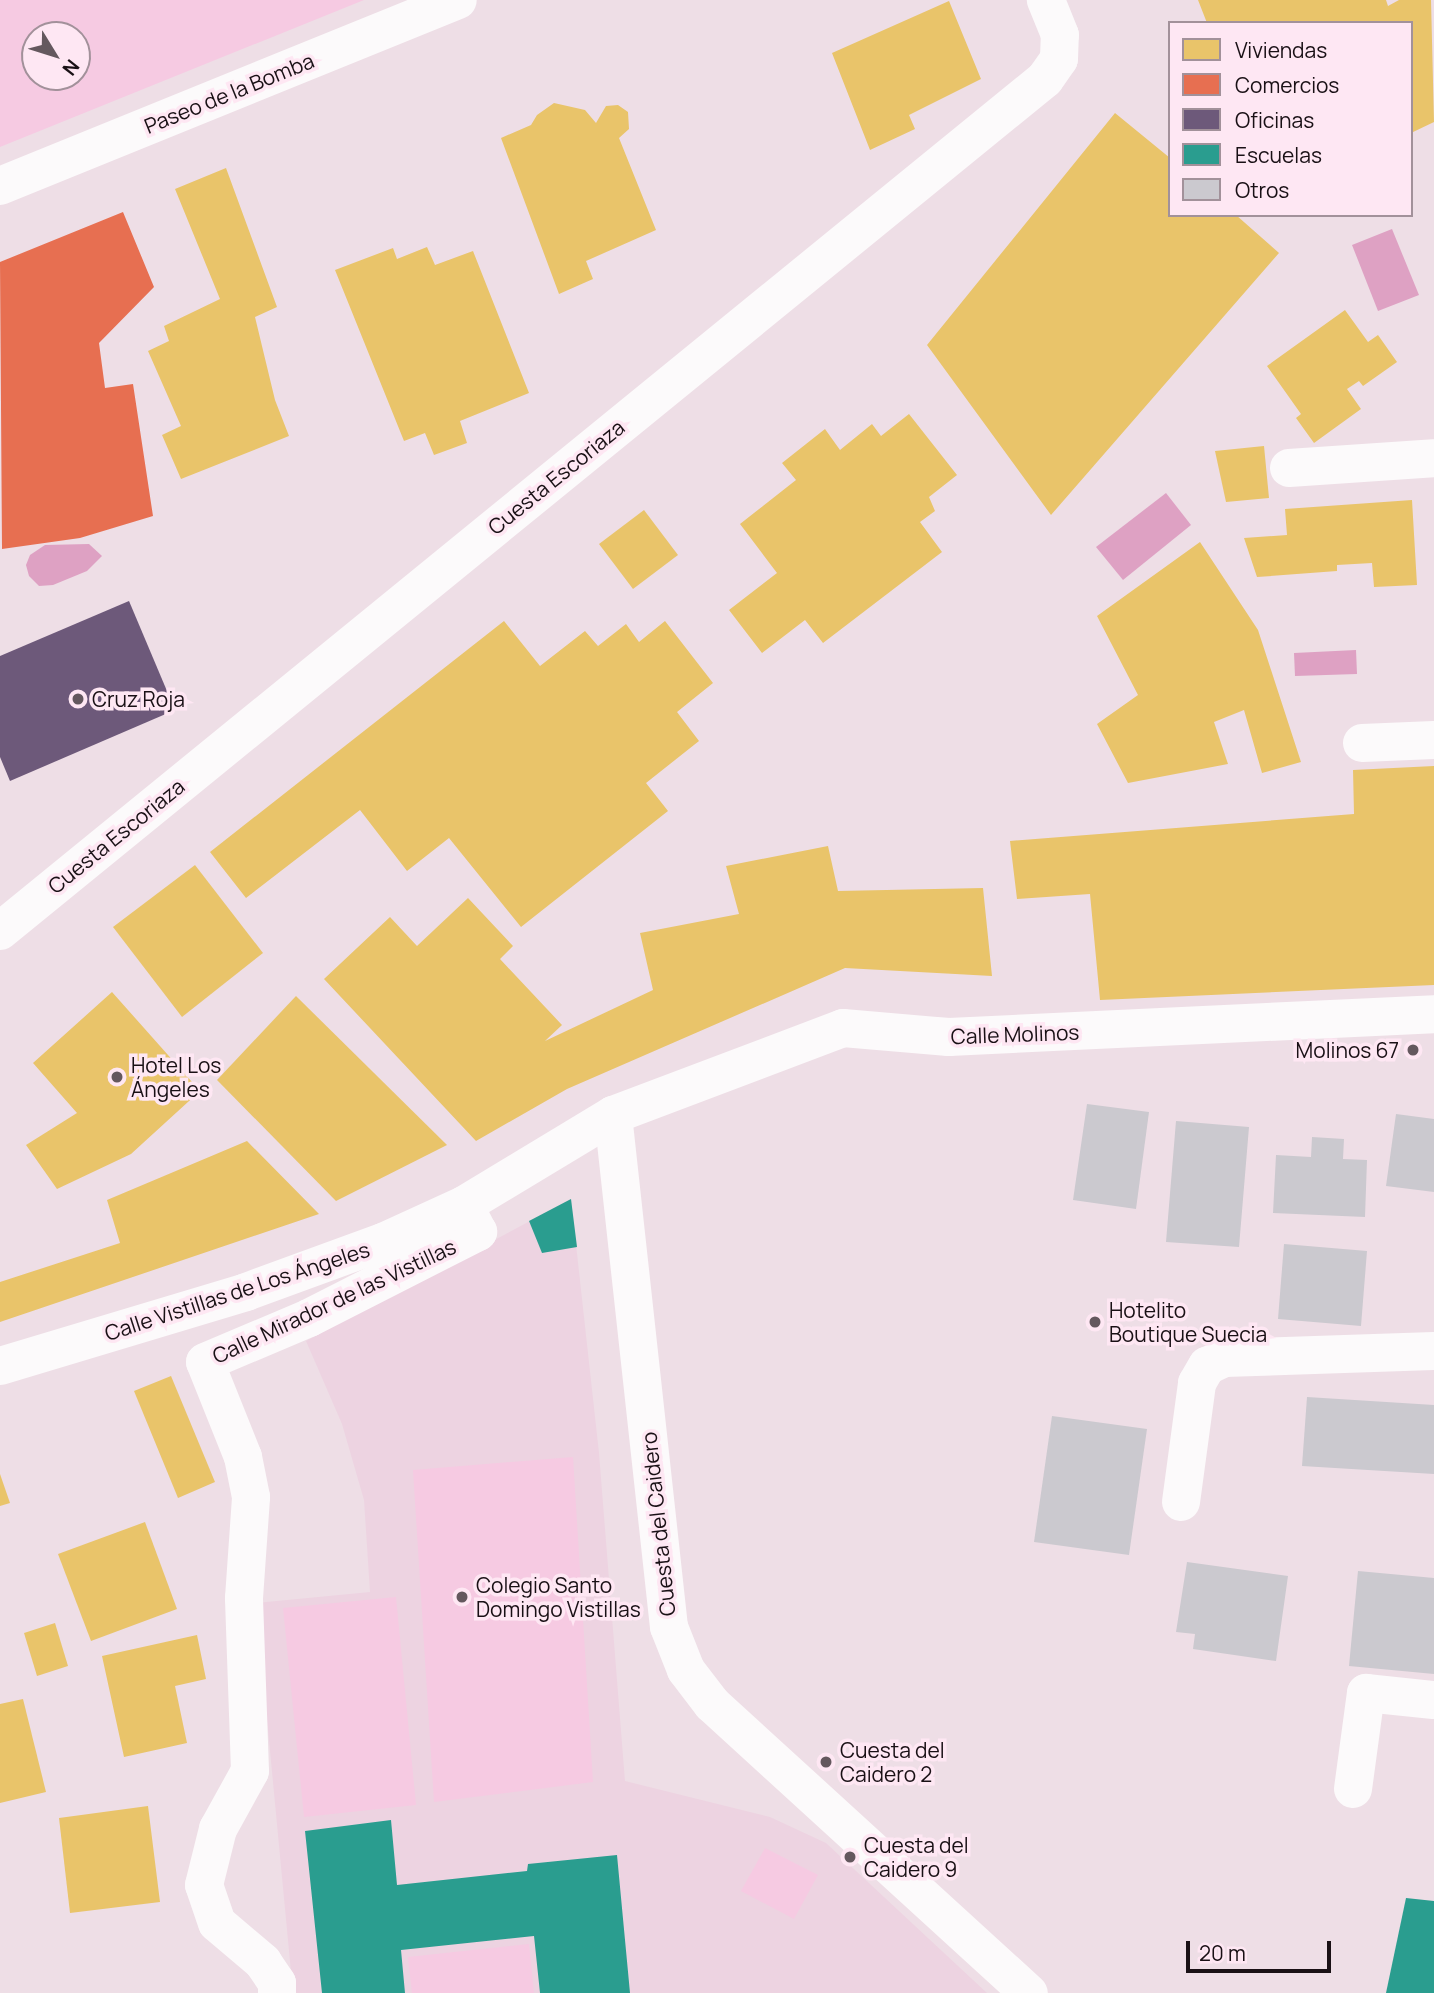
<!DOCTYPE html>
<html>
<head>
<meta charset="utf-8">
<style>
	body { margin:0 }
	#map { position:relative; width:1434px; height:1993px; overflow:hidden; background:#eedee6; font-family:Manrope,sans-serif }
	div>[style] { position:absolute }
	.built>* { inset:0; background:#edd3e1 }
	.green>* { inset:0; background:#f6cae2 }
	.water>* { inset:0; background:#dea1c3 }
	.homes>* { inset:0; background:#e9c46a }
	.shops>* { inset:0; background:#e76f51 }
	.offices>* { inset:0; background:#6d597a }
	.schools>* { inset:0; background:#2a9d8f }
	.building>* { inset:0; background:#cbc9cf }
	.street>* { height:38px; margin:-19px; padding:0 19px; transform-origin:19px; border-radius:19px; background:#fcfafb }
	.secondary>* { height:38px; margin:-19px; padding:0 19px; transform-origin:19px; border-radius:19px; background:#fcfafb }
	.primary>* { height:38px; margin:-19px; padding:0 19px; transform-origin:19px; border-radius:19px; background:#fcfafb }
	.dots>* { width:19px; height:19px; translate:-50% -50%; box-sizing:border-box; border:4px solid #fee7f3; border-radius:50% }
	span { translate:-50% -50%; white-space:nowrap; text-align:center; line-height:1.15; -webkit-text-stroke:7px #fee7f3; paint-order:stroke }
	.street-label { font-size:21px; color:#191015 }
	.poi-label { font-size:21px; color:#191015 }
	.left { translate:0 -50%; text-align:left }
	.right { translate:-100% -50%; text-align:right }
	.legend { position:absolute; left:1168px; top:21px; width:245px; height:196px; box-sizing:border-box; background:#fee7f3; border:2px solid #a2919a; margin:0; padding:9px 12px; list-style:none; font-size:21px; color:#191015 }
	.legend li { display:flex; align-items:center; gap:14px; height:35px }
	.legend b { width:35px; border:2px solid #a2919a }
	.north { position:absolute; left:21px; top:21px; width:70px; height:70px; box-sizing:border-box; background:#fee7f3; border:2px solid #a2919a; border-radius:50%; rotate:128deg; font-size:19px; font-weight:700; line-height:28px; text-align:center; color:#191015 }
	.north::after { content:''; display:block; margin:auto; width:24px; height:32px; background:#64585e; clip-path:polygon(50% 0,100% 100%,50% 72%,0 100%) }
	.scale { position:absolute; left:1186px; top:1941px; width:145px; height:32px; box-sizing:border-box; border:4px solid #191015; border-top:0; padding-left:9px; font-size:21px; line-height:24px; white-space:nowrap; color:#191015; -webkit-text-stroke:5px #fee7f3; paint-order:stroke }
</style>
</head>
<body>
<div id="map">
	<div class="built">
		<div style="clip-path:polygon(571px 1199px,599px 1453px,625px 1781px,770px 1817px,826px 1843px,987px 1993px,293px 1993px,256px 1603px,370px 1592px,364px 1500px,342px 1424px,306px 1341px)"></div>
	</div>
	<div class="green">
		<div style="clip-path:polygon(evenodd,0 0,364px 0,0 147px,0 0,77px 35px,77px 77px,35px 77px,35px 35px,77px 35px)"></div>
		<div style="clip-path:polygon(573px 1457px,593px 1782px,434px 1802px,413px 1470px)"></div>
		<div style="clip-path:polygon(396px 1597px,416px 1805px,304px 1817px,283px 1608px)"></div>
		<div style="clip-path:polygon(765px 1848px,818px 1875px,794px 1919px,741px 1891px)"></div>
		<div style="clip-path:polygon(529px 1944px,534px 1993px,412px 1993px,408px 1957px)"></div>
	</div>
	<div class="water">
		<div style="clip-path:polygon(1392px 229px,1419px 295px,1378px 311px,1352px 245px)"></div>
		<div style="clip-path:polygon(1166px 493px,1191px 525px,1123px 580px,1096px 547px)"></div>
		<div style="clip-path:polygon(89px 544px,102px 556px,87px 571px,53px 585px,39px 586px,29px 576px,26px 565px,30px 555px,45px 545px)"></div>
		<div style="clip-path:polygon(1356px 650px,1357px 674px,1295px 676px,1294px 653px)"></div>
	</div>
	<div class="homes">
		<div style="clip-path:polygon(1198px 0,1386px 0,1388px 6px,1399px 0,1431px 0,1434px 122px,1411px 133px,1411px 23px,1207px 23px)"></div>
		<div style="clip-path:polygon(949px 1px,981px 79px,909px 115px,915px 129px,870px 150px,832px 53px)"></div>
		<div style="clip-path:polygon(554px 103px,585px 110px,596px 123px,606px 106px,618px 105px,628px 112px,629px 129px,619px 138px,656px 230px,586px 261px,593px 279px,559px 294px,501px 138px,531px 125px,537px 115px)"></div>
		<div style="clip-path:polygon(1115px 113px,1170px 158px,1170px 215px,1236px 215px,1279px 253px,1051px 515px,927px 345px)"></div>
		<div style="clip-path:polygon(226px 168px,277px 307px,255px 317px,275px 400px,289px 436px,181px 479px,162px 435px,181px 426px,148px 351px,169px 341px,164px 326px,220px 299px,175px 189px)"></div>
		<div style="clip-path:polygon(427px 247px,435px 265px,473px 251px,529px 393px,460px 421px,467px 443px,434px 455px,425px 433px,404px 441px,335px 270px,393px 248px,397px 259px)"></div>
		<div style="clip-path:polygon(1345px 310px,1368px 342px,1378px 335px,1397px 362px,1363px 386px,1359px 381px,1347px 389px,1361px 409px,1314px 443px,1296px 418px,1301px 414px,1267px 366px)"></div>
		<div style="clip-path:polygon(909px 414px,957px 475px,929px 497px,935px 511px,920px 522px,942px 552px,823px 643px,805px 620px,762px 653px,729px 610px,777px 573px,740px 524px,796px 480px,782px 463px,825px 429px,840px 450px,872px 424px,881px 436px)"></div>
		<div style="clip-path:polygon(1264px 446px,1269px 498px,1226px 502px,1215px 451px)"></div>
		<div style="clip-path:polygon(1412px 500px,1417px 585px,1374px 587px,1372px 563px,1337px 565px,1337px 571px,1257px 577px,1244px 538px,1287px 535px,1285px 509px)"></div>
		<div style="clip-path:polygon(644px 510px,678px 555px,633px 589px,599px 544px)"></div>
		<div style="clip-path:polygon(1200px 542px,1258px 630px,1301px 762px,1262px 773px,1244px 710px,1214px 722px,1228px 764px,1128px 783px,1097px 724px,1138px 695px,1097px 616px)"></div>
		<div style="clip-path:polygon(504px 621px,540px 666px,585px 631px,598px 646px,626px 624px,639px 642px,665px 621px,713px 683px,677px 712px,699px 741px,646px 783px,668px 811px,521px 927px,449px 838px,407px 871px,360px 810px,246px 898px,210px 852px)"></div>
		<div style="clip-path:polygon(1434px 766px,1434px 985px,1100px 1000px,1090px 894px,1017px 899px,1010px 841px,1354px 814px,1353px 770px)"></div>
		<div style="clip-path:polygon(828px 846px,838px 891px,983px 888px,992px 976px,845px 968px,567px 1089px,476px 1141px,324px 979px,390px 917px,417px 946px,468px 898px,513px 946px,500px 959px,562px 1025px,545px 1041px,653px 990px,640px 933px,739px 914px,726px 866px)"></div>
		<div style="clip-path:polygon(195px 865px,263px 953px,182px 1017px,113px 927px)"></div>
		<div style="clip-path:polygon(112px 992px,200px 1091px,131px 1154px,57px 1189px,26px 1145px,77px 1113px,33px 1063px)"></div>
		<div style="clip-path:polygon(296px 996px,447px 1145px,336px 1201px,217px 1080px)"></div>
		<div style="clip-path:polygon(247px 1141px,319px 1214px,0 1322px,0 1282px,120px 1243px,107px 1200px)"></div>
		<div style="clip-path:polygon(171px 1376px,215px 1482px,178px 1498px,134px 1391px)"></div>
		<div style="clip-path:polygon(0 1474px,10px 1503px,0 1506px)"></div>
		<div style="clip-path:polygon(145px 1522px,177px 1609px,91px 1641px,58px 1554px)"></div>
		<div style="clip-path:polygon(55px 1623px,68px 1666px,37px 1676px,24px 1633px)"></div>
		<div style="clip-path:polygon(197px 1635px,206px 1679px,175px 1686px,187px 1743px,124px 1757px,102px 1656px)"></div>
		<div style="clip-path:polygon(23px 1699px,46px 1792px,0 1803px,0 1704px)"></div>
		<div style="clip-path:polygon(148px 1806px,160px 1902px,70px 1913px,59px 1818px)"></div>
	</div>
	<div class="shops">
		<div style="clip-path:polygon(123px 212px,154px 287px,99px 343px,105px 388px,133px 384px,153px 516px,80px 538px,2px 549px,0 262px)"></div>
	</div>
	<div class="offices">
		<div style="clip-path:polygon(129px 601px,175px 710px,10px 781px,0 757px,0 656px)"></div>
	</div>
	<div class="schools">
		<div style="clip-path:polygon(571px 1199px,577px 1247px,542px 1253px,529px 1221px)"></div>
		<div style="clip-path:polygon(391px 1820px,397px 1885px,527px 1871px,528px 1864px,617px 1855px,630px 1993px,540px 1993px,534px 1936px,401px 1950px,405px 1993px,322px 1993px,305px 1831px)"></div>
		<div style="clip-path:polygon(1406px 1898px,1434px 1901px,1434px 1993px,1386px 1993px)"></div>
	</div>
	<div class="building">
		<div style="clip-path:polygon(1087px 1104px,1149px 1112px,1136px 1209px,1073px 1200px)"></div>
		<div style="clip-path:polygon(1396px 1114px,1434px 1119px,1434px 1192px,1386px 1186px)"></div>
		<div style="clip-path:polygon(1176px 1121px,1249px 1127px,1239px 1247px,1166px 1242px)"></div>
		<div style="clip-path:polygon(1312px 1137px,1344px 1139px,1343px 1159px,1367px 1160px,1365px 1217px,1273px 1213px,1276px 1155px,1311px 1157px)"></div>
		<div style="clip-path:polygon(1284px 1244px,1367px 1251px,1361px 1326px,1278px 1319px)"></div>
		<div style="clip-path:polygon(1307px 1397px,1434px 1405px,1434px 1474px,1302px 1466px)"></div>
		<div style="clip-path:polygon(1052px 1416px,1147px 1429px,1129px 1555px,1034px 1542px)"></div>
		<div style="clip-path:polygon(1187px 1562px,1288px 1576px,1276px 1661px,1193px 1649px,1195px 1634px,1176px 1632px)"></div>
		<div style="clip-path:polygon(1358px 1571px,1434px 1578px,1434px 1674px,1349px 1666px)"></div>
	</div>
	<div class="street">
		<div style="left:1289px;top:468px;width:145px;rotate:-3.9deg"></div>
		<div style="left:1362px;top:743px;width:72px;rotate:-2.4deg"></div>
		<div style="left:1181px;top:1502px;width:120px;rotate:-82.3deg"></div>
		<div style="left:1197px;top:1383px;width:20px;rotate:-60deg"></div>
		<div style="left:1207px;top:1366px;width:19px;rotate:-25deg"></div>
		<div style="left:1224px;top:1358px;width:210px;rotate:-1.9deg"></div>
		<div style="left:1353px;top:1789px;width:97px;rotate:-82.3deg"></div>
		<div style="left:1366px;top:1693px;width:68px;rotate:5.9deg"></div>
		<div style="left:277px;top:1993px;width:10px;rotate:-90deg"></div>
		<div style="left:277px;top:1983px;width:25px;rotate:-124deg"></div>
		<div style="left:263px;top:1962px;width:60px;rotate:-139.7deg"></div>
		<div style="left:217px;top:1923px;width:40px;rotate:-108.9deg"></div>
		<div style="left:204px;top:1885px;width:58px;rotate:-76deg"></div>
		<div style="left:218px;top:1829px;width:66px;rotate:-61.1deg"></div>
		<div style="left:250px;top:1771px;width:173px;rotate:-92deg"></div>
		<div style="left:244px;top:1598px;width:101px;rotate:-86deg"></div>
		<div style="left:251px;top:1497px;width:41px;rotate:-101.3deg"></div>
		<div style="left:243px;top:1457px;width:102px;rotate:-111.8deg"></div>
		<div style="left:205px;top:1362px;width:113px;rotate:-22.9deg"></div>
		<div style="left:309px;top:1318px;width:190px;rotate:-27deg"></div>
		<div style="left:478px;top:1232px;width:30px;rotate:-117deg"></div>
	</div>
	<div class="secondary">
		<div style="left:0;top:931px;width:1348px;rotate:-39.19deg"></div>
		<div style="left:1045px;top:79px;width:24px;rotate:-55deg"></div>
		<div style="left:1059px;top:59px;width:24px;rotate:-88deg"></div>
		<div style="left:1060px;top:35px;width:38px;rotate:-112deg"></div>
		<div style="left:613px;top:1115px;width:515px;rotate:83.76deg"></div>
		<div style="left:669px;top:1627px;width:46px;rotate:68.4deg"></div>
		<div style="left:686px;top:1670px;width:43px;rotate:52.6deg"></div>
		<div style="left:712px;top:1704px;width:429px;rotate:42.4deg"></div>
		<div style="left:0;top:1366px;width:257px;rotate:-16.7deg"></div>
		<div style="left:246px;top:1292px;width:146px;rotate:-20.1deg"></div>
		<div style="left:383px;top:1242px;width:89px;rotate:-24.6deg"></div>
		<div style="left:464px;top:1205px;width:174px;rotate:-31.1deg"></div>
		<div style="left:613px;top:1115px;width:246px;rotate:-20.7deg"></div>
		<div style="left:843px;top:1028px;width:106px;rotate:4.9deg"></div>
		<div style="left:949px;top:1037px;width:486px;rotate:-2.7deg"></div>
	</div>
	<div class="primary">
		<div style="left:0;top:186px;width:494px;rotate:-22.1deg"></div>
	</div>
	<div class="dots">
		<div style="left:78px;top:699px;background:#64585e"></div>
		<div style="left:1413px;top:1050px;background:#64585e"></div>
		<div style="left:117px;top:1077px;background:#64585e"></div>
		<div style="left:1095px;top:1322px;background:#64585e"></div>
		<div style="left:462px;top:1597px;background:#64585e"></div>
		<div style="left:826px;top:1762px;background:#64585e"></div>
		<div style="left:850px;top:1857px;background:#64585e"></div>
	</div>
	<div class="street-label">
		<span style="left:229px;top:93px;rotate:-22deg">Paseo de la Bomba</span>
		<span style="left:556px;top:477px;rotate:-39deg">Cuesta Escoriaza</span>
		<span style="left:116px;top:836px;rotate:-39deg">Cuesta Escoriaza</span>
		<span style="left:1015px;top:1034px;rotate:-2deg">Calle Molinos</span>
		<span style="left:237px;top:1291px;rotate:-18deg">Calle Vistillas de Los Ángeles</span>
		<span style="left:334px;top:1301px;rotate:-25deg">Calle Mirador de las Vistillas</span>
		<span style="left:658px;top:1524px;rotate:-96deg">Cuesta del Caidero</span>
	</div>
	<div class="poi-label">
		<span class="left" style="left:92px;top:699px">Cruz Roja</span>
		<span class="right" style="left:1399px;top:1050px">Molinos 67</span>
		<span class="left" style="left:131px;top:1077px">Hotel Los<br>Ángeles</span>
		<span class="left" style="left:1109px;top:1322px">Hotelito<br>Boutique Suecia</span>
		<span class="left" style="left:476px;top:1597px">Colegio Santo<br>Domingo Vistillas</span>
		<span class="left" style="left:840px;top:1762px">Cuesta del<br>Caidero 2</span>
		<span class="left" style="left:864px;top:1857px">Cuesta del<br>Caidero 9</span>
	</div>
	<ul class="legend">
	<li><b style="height:19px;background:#e9c46a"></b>Viviendas</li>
	<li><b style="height:19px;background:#e76f51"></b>Comercios</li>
	<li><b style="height:19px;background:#6d597a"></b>Oficinas</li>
	<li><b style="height:19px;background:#2a9d8f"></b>Escuelas</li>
	<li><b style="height:19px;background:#cbc9cf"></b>Otros</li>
	</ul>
	<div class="north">N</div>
	<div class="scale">20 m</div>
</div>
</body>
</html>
